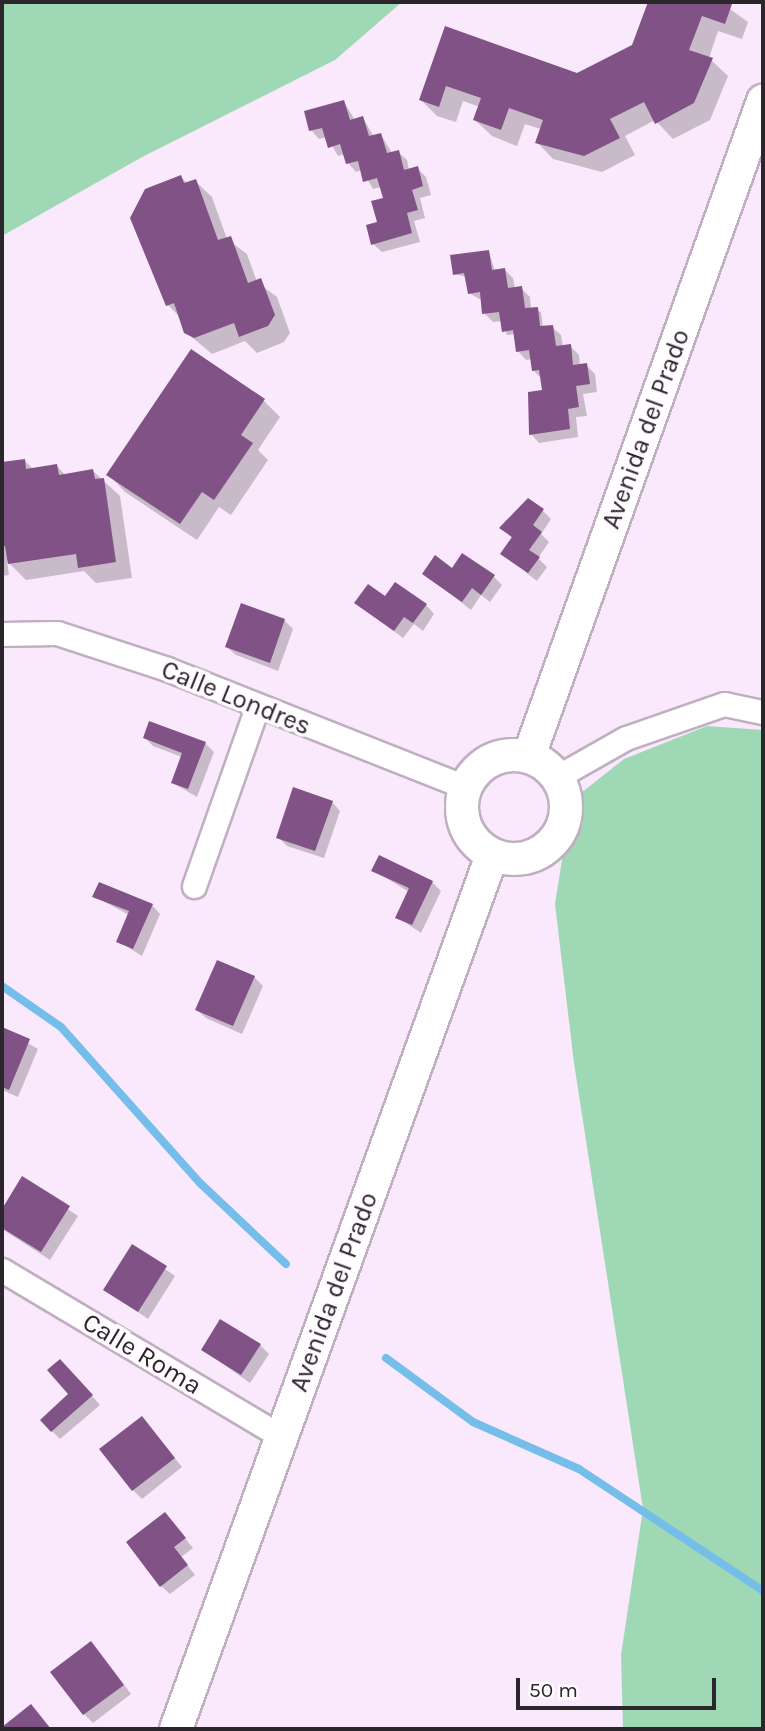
<!DOCTYPE html>
<html>
<head>
<meta charset="utf-8">
<style>
	body { margin:0 }
	#map { position:relative; width:765px; height:1731px; overflow:hidden; background:#fae9fc; font-family:Karla,sans-serif }
	div>[style] { position:absolute }
	.green>* { inset:0; background:#9fd8b5 }
	.shadow>* { inset:0; background:#0003 }
	.stream>* { height:8px; margin:-4px; padding:0 4px; transform-origin:4px; border-radius:4px; background:#75bee9 }
	.building>* { inset:0; background:#805286 }
	.roads { filter:drop-shadow(2px 0 #bfafc0) drop-shadow(-2px 0 #bfafc0) drop-shadow(0 2px #bfafc0) drop-shadow(0 -2px #bfafc0) }
	.street>* { height:23px; margin:-11.5px; padding:0 11.5px; transform-origin:11.5px; border-radius:11.5px; background:#fff }
	.secondary>* { height:32px; margin:-16px; padding:0 16px; transform-origin:16px; border-radius:16px; background:#fff }
	.secondary>.ring { margin:-16px; padding:0; box-sizing:content-box; background:none; border:32px solid #fff; border-radius:50% }
	span { translate:-50% -50%; white-space:nowrap; text-align:center; line-height:1.15; -webkit-text-stroke:7px #fffbff; paint-order:stroke }
	.street-label { font-size:26px; color:#2b252c }
	.frame { position:absolute; inset:0; border:4px solid #2b252c; pointer-events:none }
	.scale { position:absolute; left:516px; top:1678px; width:200px; height:32px; box-sizing:border-box; border:4px solid #2b252c; border-top:0; padding-left:9px; font-size:21px; line-height:24px; white-space:nowrap; color:#2b252c; -webkit-text-stroke:5px #fffbff; paint-order:stroke }
</style>
</head>
<body>
<div id="map">
	<div class="green">
		<div style="clip-path:polygon(2px 2px,402px 2px,335px 60px,144px 156px,2px 236px)"></div>
		<div style="clip-path:polygon(707px 726px,763px 730px,763px 1729px,623px 1729px,621px 1655px,643px 1509px,574px 1063px,555px 904px,564px 847px,581px 793px,624px 759px)"></div>
	</div>
	<div class="shadow">
		<div style="clip-path:polygon(650px 2px,720px 2px,748px 22px,742px 39px,718px 31px,709px 58px,728px 76px,710px 120px,673px 139px,655px 120px,625px 136px,635px 155px,602px 172px,553px 159px,537px 142px,541px 129px,525px 124px,517px 146px,492px 136px,475px 120px,480px 107px,463px 101px,456px 122px,437px 116px,421px 100px,446px 28px,578px 75px,633px 47px)"></div>
		<div style="clip-path:polygon(344px 102px,355px 120px,363px 118px,374px 137px,381px 135px,392px 153px,398px 152px,407px 160px,409px 170px,417px 168px,426px 177px,431px 195px,420px 198px,425px 218px,414px 221px,420px 242px,382px 252px,373px 244px,385px 199px,381px 187px,373px 189px,362px 170px,356px 172px,348px 163px,345px 154px,338px 156px,327px 137px,319px 139px,311px 130px)"></div>
		<div style="clip-path:polygon(181px 177px,187px 183px,195px 181px,212px 197px,227px 239px,247px 254px,257px 282px,277px 297px,290px 333px,284px 342px,257px 353px,245px 341px,212px 354px,186px 332px,181px 318px,168px 305px,132px 218px)"></div>
		<div style="clip-path:polygon(489px 252px,495px 271px,505px 270px,513px 278px,515px 289px,521px 288px,530px 297px,531px 309px,541px 312px,543px 328px,552px 327px,561px 335px,563px 347px,570px 346px,579px 355px,580px 366px,586px 365px,595px 374px,597px 392px,583px 394px,587px 416px,576px 417px,578px 437px,539px 443px,531px 434px,544px 392px,542px 379px,533px 370px,532px 359px,526px 360px,518px 351px,515px 334px,507px 335px,502px 321px,493px 322px,484px 313px,483px 301px,469px 293px,467px 277px,454px 274px)"></div>
		<div style="clip-path:polygon(264px 401px,280px 417px,258px 450px,268px 460px,231px 515px,219px 507px,197px 540px,125px 492px,109px 475px)"></div>
		<div style="clip-path:polygon(25px 461px,33px 469px,57px 466px,66px 476px,93px 471px,120px 496px,132px 578px,96px 583px,84px 571px,26px 580px,7px 561px,9px 575px,2px 576px,2px 464px)"></div>
		<div style="clip-path:polygon(543px 511px,551px 519px,541px 534px,549px 542px,538px 558px,547px 567px,537px 581px,502px 554px,513px 539px,502px 528px)"></div>
		<div style="clip-path:polygon(453px 570px,494px 577px,502px 585px,490px 602px,481px 595px,471px 610px,424px 574px)"></div>
		<div style="clip-path:polygon(385px 599px,426px 605px,434px 614px,423px 631px,414px 624px,403px 638px,356px 603px)"></div>
		<div style="clip-path:polygon(284px 620px,293px 629px,278px 671px,236px 655px,227px 647px)"></div>
		<div style="clip-path:polygon(145px 738px,205px 743px,214px 752px,197px 797px,173px 783px,182px 757px,153px 746px)"></div>
		<div style="clip-path:polygon(332px 802px,340px 811px,324px 858px,287px 846px,278px 837px)"></div>
		<div style="clip-path:polygon(373px 870px,432px 882px,441px 891px,421px 933px,397px 917px,409px 892px)"></div>
		<div style="clip-path:polygon(94px 896px,152px 905px,160px 914px,142px 956px,118px 941px,129px 915px)"></div>
		<div style="clip-path:polygon(254px 977px,263px 986px,242px 1034px,206px 1018px,197px 1010px)"></div>
		<div style="clip-path:polygon(2px 1029px,38px 1049px,18px 1097px,2px 1090px)"></div>
		<div style="clip-path:polygon(23px 1179px,78px 1216px,50px 1260px,2px 1229px,2px 1212px)"></div>
		<div style="clip-path:polygon(132px 1246px,175px 1276px,148px 1319px,105px 1289px)"></div>
		<div style="clip-path:polygon(260px 1345px,269px 1354px,250px 1383px,203px 1350px)"></div>
		<div style="clip-path:polygon(69px 1370px,100px 1405px,60px 1439px,52px 1431px,71px 1394px)"></div>
		<div style="clip-path:polygon(142px 1418px,182px 1467px,142px 1499px,133px 1490px)"></div>
		<div style="clip-path:polygon(165px 1514px,193px 1548px,181px 1557px,195px 1575px,170px 1594px,161px 1586px)"></div>
		<div style="clip-path:polygon(99px 1652px,131px 1694px,93px 1723px,84px 1714px)"></div>
	</div>
	<div class="stream">
		<div style="left:2px;top:986px;width:72px;rotate:34.8deg"></div>
		<div style="left:61px;top:1027px;width:209px;rotate:48.3deg"></div>
		<div style="left:200px;top:1183px;width:118px;rotate:43.3deg"></div>
		<div style="left:386px;top:1358px;width:108px;rotate:36.3deg"></div>
		<div style="left:473px;top:1422px;width:116px;rotate:23.9deg"></div>
		<div style="left:579px;top:1469px;width:221px;rotate:33.5deg"></div>
	</div>
	<div class="building">
		<div style="clip-path:polygon(648px 2px,732px 4px,725px 24px,702px 16px,689px 50px,713px 58px,694px 103px,655px 124px,644px 102px,610px 119px,620px 138px,584px 156px,535px 143px,543px 120px,509px 108px,501px 130px,473px 120px,481px 98px,446px 86px,439px 107px,419px 100px,445px 26px,577px 73px,632px 45px)"></div>
		<div style="clip-path:polygon(344px 100px,350px 120px,363px 116px,369px 136px,381px 133px,387px 153px,399px 150px,404px 170px,418px 166px,423px 186px,412px 190px,418px 210px,407px 213px,412px 233px,371px 245px,366px 225px,377px 222px,371px 201px,383px 198px,377px 178px,363px 182px,358px 161px,346px 164px,340px 144px,328px 148px,322px 128px,309px 131px,304px 111px)"></div>
		<div style="clip-path:polygon(181px 175px,184px 183px,196px 179px,218px 240px,231px 236px,248px 283px,261px 278px,275px 315px,268px 326px,239px 337px,234px 323px,194px 338px,184px 333px,174px 303px,166px 306px,130px 218px,145px 189px)"></div>
		<div style="clip-path:polygon(489px 250px,492px 270px,505px 268px,508px 288px,522px 286px,525px 308px,538px 307px,540px 326px,553px 325px,556px 346px,571px 344px,573px 365px,587px 363px,590px 384px,576px 386px,579px 407px,568px 409px,570px 429px,529px 435px,528px 392px,542px 390px,539px 370px,532px 371px,529px 350px,516px 352px,513px 330px,502px 332px,499px 312px,482px 314px,480px 292px,468px 294px,464px 273px,453px 275px,450px 255px)"></div>
		<div style="clip-path:polygon(191px 349px,265px 399px,241px 435px,253px 443px,214px 500px,202px 492px,180px 524px,106px 475px)"></div>
		<div style="clip-path:polygon(25px 459px,26px 469px,57px 464px,59px 475px,93px 469px,95px 479px,104px 478px,116px 562px,78px 568px,76px 554px,8px 564px,5px 546px,2px 547px,2px 462px)"></div>
		<div style="clip-path:polygon(528px 498px,544px 509px,533px 525px,542px 532px,529px 550px,540px 557px,528px 573px,500px 554px,512px 537px,499px 528px)"></div>
		<div style="clip-path:polygon(462px 553px,495px 575px,481px 595px,472px 588px,462px 602px,422px 574px,435px 555px,452px 568px)"></div>
		<div style="clip-path:polygon(395px 582px,427px 604px,413px 623px,404px 617px,394px 631px,354px 603px,368px 584px,385px 596px)"></div>
		<div style="clip-path:polygon(241px 603px,285px 619px,270px 663px,225px 647px)"></div>
		<div style="clip-path:polygon(149px 721px,206px 742px,188px 789px,171px 783px,182px 753px,143px 738px)"></div>
		<div style="clip-path:polygon(293px 787px,333px 801px,315px 851px,276px 838px)"></div>
		<div style="clip-path:polygon(379px 855px,433px 881px,412px 925px,395px 918px,409px 888px,371px 871px)"></div>
		<div style="clip-path:polygon(99px 882px,153px 904px,133px 949px,116px 942px,129px 911px,92px 897px)"></div>
		<div style="clip-path:polygon(217px 960px,255px 976px,233px 1026px,195px 1010px)"></div>
		<div style="clip-path:polygon(2px 1027px,30px 1039px,9px 1090px,2px 1087px)"></div>
		<div style="clip-path:polygon(22px 1176px,70px 1206px,41px 1252px,2px 1228px,2px 1209px)"></div>
		<div style="clip-path:polygon(132px 1244px,167px 1266px,138px 1312px,103px 1290px)"></div>
		<div style="clip-path:polygon(220px 1319px,261px 1344px,241px 1375px,201px 1350px)"></div>
		<div style="clip-path:polygon(60px 1359px,93px 1395px,51px 1432px,40px 1420px,68px 1394px,47px 1370px)"></div>
		<div style="clip-path:polygon(142px 1416px,175px 1458px,132px 1491px,99px 1449px)"></div>
		<div style="clip-path:polygon(165px 1512px,186px 1538px,174px 1547px,188px 1565px,160px 1587px,126px 1542px)"></div>
		<div style="clip-path:polygon(91px 1641px,124px 1685px,83px 1715px,50px 1672px)"></div>
		<div style="clip-path:polygon(31px 1704px,51px 1729px,2px 1729px,2px 1727px)"></div>
	</div>
	<div class="roads">
		<div class="street">
			<div style="left:2px;top:634px;width:55px;rotate:-1deg"></div>
			<div style="left:57px;top:633px;width:116px;rotate:18.1deg"></div>
			<div style="left:167px;top:669px;width:321px;rotate:21.6deg"></div>
			<div style="left:557px;top:777px;width:79px;rotate:-29.5deg"></div>
			<div style="left:626px;top:738px;width:104px;rotate:-19.1deg"></div>
			<div style="left:724px;top:704px;width:40px;rotate:12deg"></div>
			<div style="left:194px;top:886px;width:190px;rotate:-70.6deg"></div>
			<div style="left:2px;top:1270px;width:326px;rotate:30.8deg"></div>
		</div>
		<div class="secondary">
			<div class="ring" style="left:462px;top:755px;width:72px;height:72px"></div>
			<div style="left:529px;top:756px;width:696px;rotate:-70.34deg"></div>
			<div style="left:176px;top:1729px;width:929px;rotate:-70.12deg"></div>
		</div>
	</div>
	<div class="street-label">
		<span style="left:646px;top:429px;rotate:-70deg">Avenida del Prado</span>
		<span style="left:236px;top:698px;rotate:22deg">Calle Londres</span>
		<span style="left:334px;top:1292px;rotate:-70deg">Avenida del Prado</span>
		<span style="left:142px;top:1354px;rotate:31deg">Calle Roma</span>
	</div>
	<div class="frame"></div>
	<div class="scale">50 m</div>
</div>
</body>
</html>
